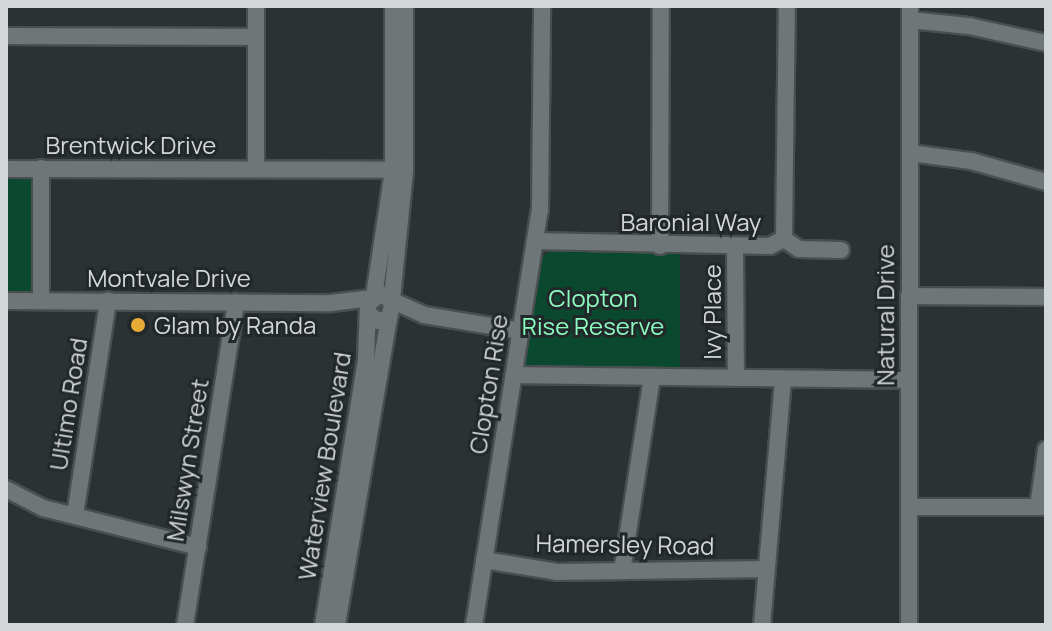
<!DOCTYPE html>
<html>
<head>
<meta charset="utf-8">
<style>
	body { margin:0 }
	#map { position:relative; width:1052px; height:631px; overflow:hidden; background:#2c3233; font-family:Manrope,sans-serif }
	div>[style] { position:absolute }
	.green>* { inset:0; background:#0a492f }
	.roads { filter:drop-shadow(2px 0 #494f50) drop-shadow(-2px 0 #494f50) drop-shadow(0 2px #494f50) drop-shadow(0 -2px #494f50) }
	.minor>* { height:16px; margin:-8px; padding:0 8px; transform-origin:8px; border-radius:8px; background:#6f7677 }
	.dots>* { width:22px; height:22px; translate:-50% -50%; box-sizing:border-box; border:4px solid #222829; border-radius:50% }
	span { translate:-50% -50%; white-space:nowrap; text-align:center; line-height:1.15; -webkit-text-stroke:6px #222829; paint-order:stroke }
	.street-label { font-size:24px; color:#d2d6d7 }
	.park-label { font-size:24px; color:#8bfbc0 }
	.poi-label { font-size:24px; color:#d2d6d7 }
	.left { translate:0 -50%; text-align:left }
	.frame { position:absolute; inset:0; border:8px solid #d2d6d7; pointer-events:none }
</style>
</head>
<body>
<div id="map">
	<div class="green">
		<div style="clip-path:polygon(6px 175px,27px 175px,35px 183px,36px 279px,32px 291px,23px 294px,6px 294px)"></div>
		<div style="clip-path:polygon(550px 251px,680px 253px,680px 370px,528px 370px,523px 362px,541px 259px)"></div>
	</div>
	<div class="roads">
		<div class="minor">
			<div style="left:910px;top:20px;width:59px;rotate:5.8deg"></div>
			<div style="left:969px;top:26px;width:79px;rotate:12.4deg"></div>
			<div style="left:6px;top:36px;width:250px;rotate:0.2deg"></div>
			<div style="left:910px;top:153px;width:62px;rotate:7.5deg"></div>
			<div style="left:971px;top:161px;width:78px;rotate:15.6deg"></div>
			<div style="left:6px;top:169px;width:399px;rotate:0.1deg"></div>
			<div style="left:256px;top:169px;width:163px;rotate:-90deg"></div>
			<div style="left:784px;top:239px;width:233px;rotate:-89.3deg"></div>
			<div style="left:784px;top:239px;width:18px;rotate:34deg"></div>
			<div style="left:799px;top:249px;width:42px;rotate:1.4deg"></div>
			<div style="left:535px;top:241px;width:235px;rotate:1.2deg"></div>
			<div style="left:770px;top:246px;width:16px;rotate:-27deg"></div>
			<div style="left:660px;top:246px;width:240px;rotate:-89.8deg"></div>
			<div style="left:735px;top:246px;width:132px;rotate:89.6deg"></div>
			<div style="left:374px;top:296px;width:127px;rotate:-81.4deg"></div>
			<div style="left:393px;top:170px;width:164px;rotate:-90deg"></div>
			<div style="left:910px;top:296px;width:136px;rotate:0.4deg"></div>
			<div style="left:392px;top:299px;width:130px;rotate:-84.2deg"></div>
			<div style="left:405px;top:170px;width:164px;rotate:-90deg"></div>
			<div style="left:6px;top:301px;width:325px;rotate:0.4deg"></div>
			<div style="left:331px;top:303px;width:41px;rotate:-7deg"></div>
			<div style="left:41px;top:301px;width:133px;rotate:-90deg"></div>
			<div style="left:393px;top:301px;width:34px;rotate:24deg"></div>
			<div style="left:424px;top:315px;width:99px;rotate:9.3deg"></div>
			<div style="left:515px;top:375px;width:394px;rotate:0.7deg"></div>
			<div style="left:6px;top:489px;width:42px;rotate:27.2deg"></div>
			<div style="left:43px;top:508px;width:160px;rotate:14.1deg"></div>
			<div style="left:909px;top:507px;width:137px"></div>
			<div style="left:1038px;top:507px;width:58px;rotate:-82deg"></div>
			<div style="left:75px;top:515px;width:217px;rotate:-81.2deg"></div>
			<div style="left:484px;top:560px;width:74px;rotate:9.3deg"></div>
			<div style="left:557px;top:572px;width:210px;rotate:-0.8deg"></div>
			<div style="left:622px;top:571px;width:195px;rotate:-81.2deg"></div>
			<div style="left:185px;top:625px;width:327px;rotate:-81deg"></div>
			<div style="left:323px;top:625px;width:269px;rotate:-80.8deg"></div>
			<div style="left:366px;top:359px;width:55px;rotate:-87.9deg"></div>
			<div style="left:368px;top:304px;width:16px;rotate:-40deg"></div>
			<div style="left:380px;top:294px;width:15px;rotate:28deg"></div>
			<div style="left:393px;top:301px;width:18px;rotate:103deg"></div>
			<div style="left:389px;top:319px;width:11px;rotate:170deg"></div>
			<div style="left:378px;top:321px;width:10px;rotate:-143deg"></div>
			<div style="left:337px;top:625px;width:310px;rotate:-80.4deg"></div>
			<div style="left:474px;top:625px;width:420px;rotate:-81deg"></div>
			<div style="left:540px;top:210px;width:204px;rotate:-89.4deg"></div>
			<div style="left:762px;top:625px;width:247px;rotate:-85.1deg"></div>
			<div style="left:909px;top:625px;width:619px;rotate:-89.91deg"></div>
		</div>
	</div>
	<div class="dots">
		<div style="left:138px;top:325px;background:#e7ac36"></div>
	</div>
	<div class="street-label">
		<span style="left:131px;top:145px">Brentwick Drive</span>
		<span style="left:691px;top:222px">Baronial Way</span>
		<span style="left:169px;top:278px">Montvale Drive</span>
		<span style="left:712px;top:312px;rotate:-90deg">Ivy Place</span>
		<span style="left:885px;top:315px;rotate:-90deg">Natural Drive</span>
		<span style="left:488px;top:384px;rotate:-81deg">Clopton Rise</span>
		<span style="left:68px;top:404px;rotate:-81deg">Ultimo Road</span>
		<span style="left:187px;top:460px;rotate:-81deg">Milswyn Street</span>
		<span style="left:324px;top:466px;rotate:-81deg">Waterview Boulevard</span>
		<span style="left:625px;top:544px;rotate:1deg">Hamersley Road</span>
	</div>
	<div class="park-label">
		<span style="left:593px;top:312px">Clopton<br>Rise Reserve</span>
	</div>
	<div class="poi-label">
		<span class="left" style="left:154px;top:325px">Glam by Randa</span>
	</div>
	<div class="frame"></div>
</div>
</body>
</html>
